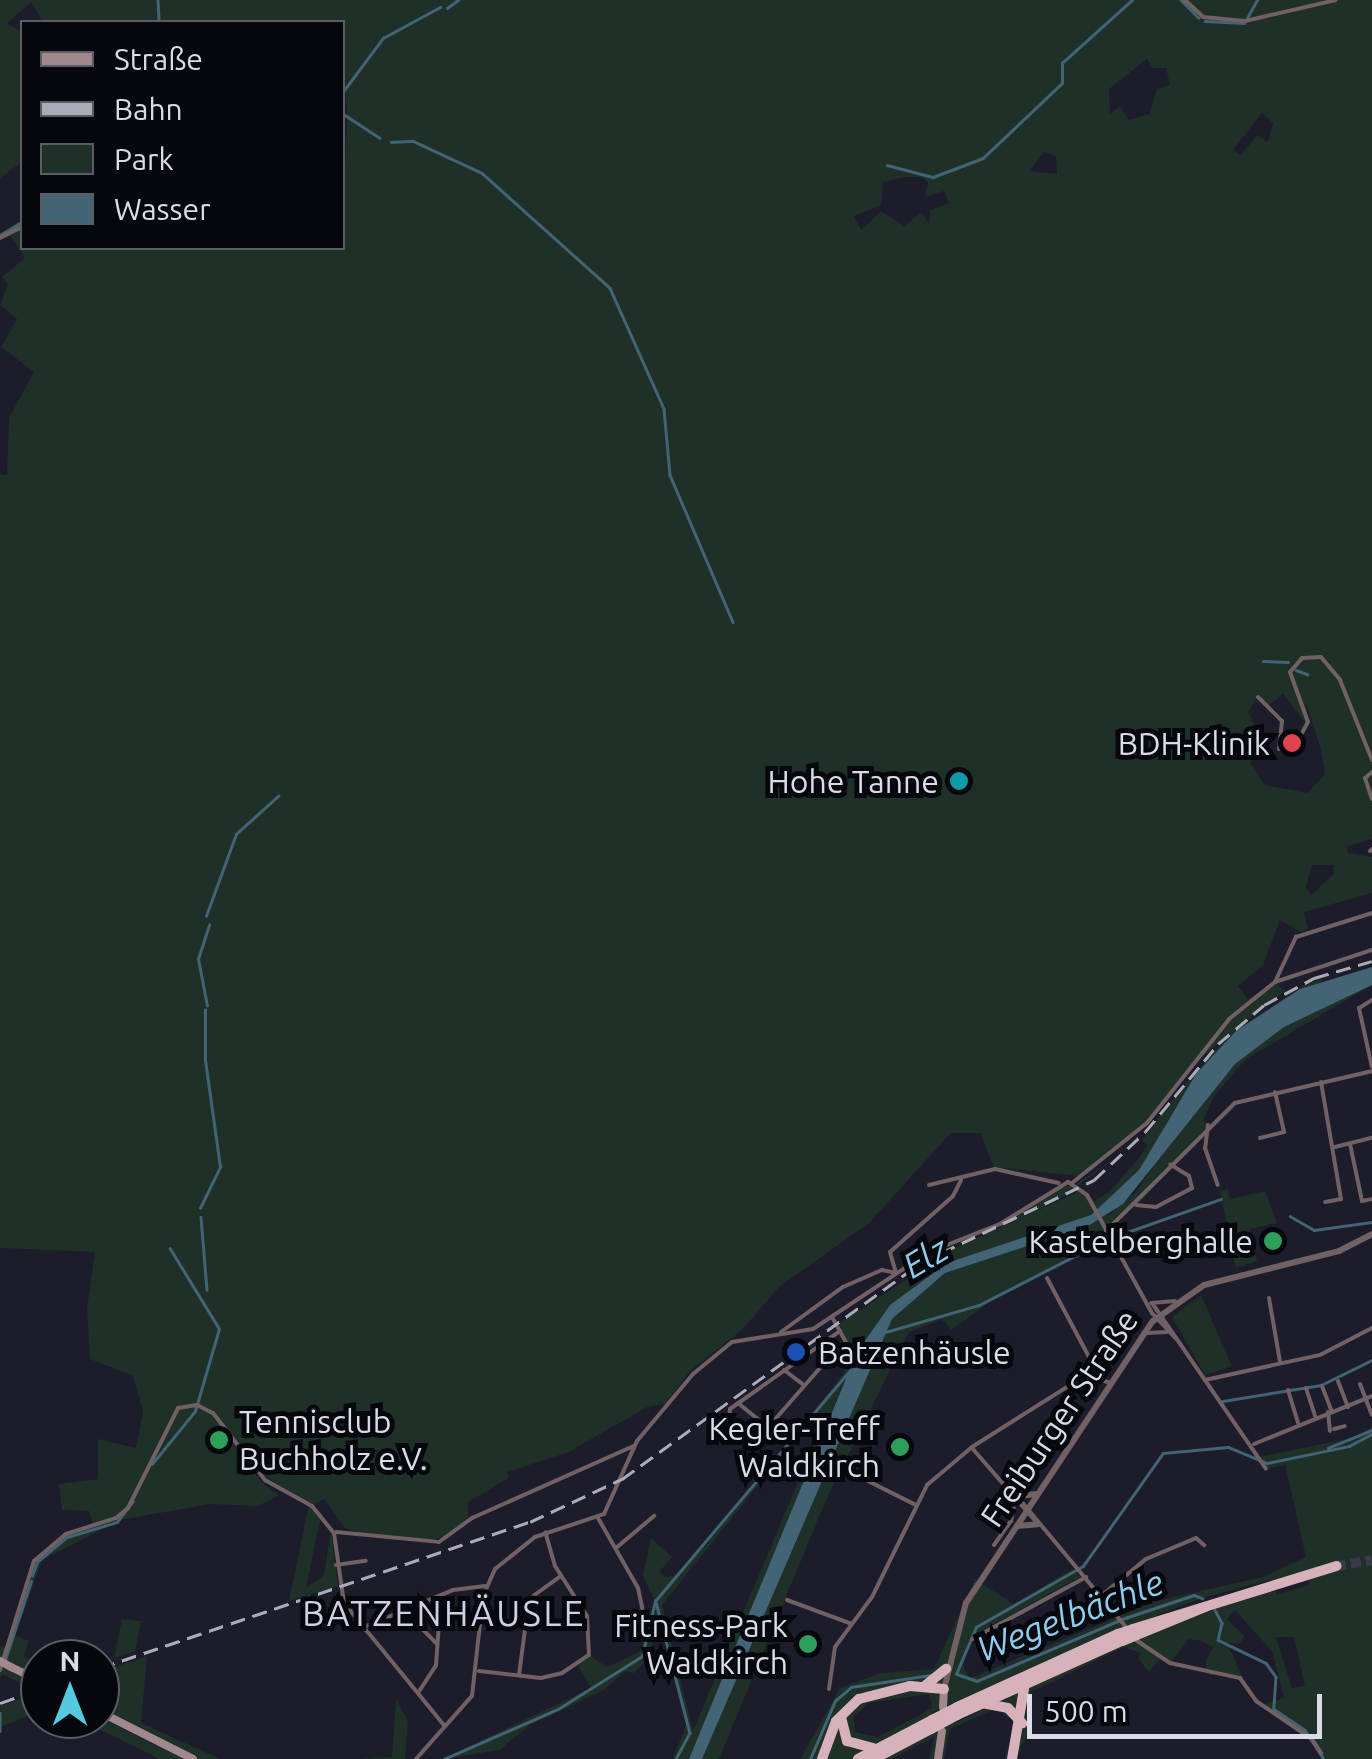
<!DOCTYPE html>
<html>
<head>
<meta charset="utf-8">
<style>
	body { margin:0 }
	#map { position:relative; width:1372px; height:1759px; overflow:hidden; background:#1c1c2b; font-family:Ubuntu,sans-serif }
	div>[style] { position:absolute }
	.green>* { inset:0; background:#1e3028 }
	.water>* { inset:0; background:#426474 }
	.stream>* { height:2.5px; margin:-1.25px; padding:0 1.25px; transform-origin:1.25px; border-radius:1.25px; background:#426474 }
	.trunk-tunnel>* { height:10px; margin-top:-5px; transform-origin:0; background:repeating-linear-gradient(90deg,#393947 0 10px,transparent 0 15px) }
	.minor>* { height:4px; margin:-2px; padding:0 2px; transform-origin:2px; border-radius:2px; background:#716164 }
	.tertiary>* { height:6px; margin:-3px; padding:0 3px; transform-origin:3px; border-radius:3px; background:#716164 }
	.secondary>* { height:8px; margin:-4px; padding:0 4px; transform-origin:4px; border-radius:4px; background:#a1888d }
	.trunk>* { height:10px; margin:-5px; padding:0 5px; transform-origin:5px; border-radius:5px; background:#d7b2ba }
	.rail>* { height:2.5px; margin-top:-1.25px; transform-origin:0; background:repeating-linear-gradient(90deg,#abacb7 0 15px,transparent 0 23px) }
	.secondary-bridge>* { height:8px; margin:-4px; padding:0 4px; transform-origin:4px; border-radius:4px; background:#a1888d }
	.trunk-bridge>* { height:10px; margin:-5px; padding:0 5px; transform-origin:5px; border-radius:5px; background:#d7b2ba }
	.dots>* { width:28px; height:28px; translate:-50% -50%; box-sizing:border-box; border:5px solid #07080e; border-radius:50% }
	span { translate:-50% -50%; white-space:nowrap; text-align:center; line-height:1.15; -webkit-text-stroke:10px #07080e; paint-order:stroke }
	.poi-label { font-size:32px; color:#dbdce6 }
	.right { translate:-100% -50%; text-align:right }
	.left { translate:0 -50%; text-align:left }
	.street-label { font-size:32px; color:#dbdce6 }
	.water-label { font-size:35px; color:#8ecdeb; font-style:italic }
	.neighbourhood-label { font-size:35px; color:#ced0e4; letter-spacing:2.5px }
	.legend { position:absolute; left:20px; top:20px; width:325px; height:230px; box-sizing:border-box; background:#07080e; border:2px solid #5c5d64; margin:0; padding:12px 18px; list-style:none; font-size:30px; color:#dbdce6 }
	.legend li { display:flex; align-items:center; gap:20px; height:50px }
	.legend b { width:50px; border:2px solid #5c5d64 }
	.north { position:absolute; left:20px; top:1639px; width:100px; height:100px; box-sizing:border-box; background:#07080e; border:2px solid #5c5d64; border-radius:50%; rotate:0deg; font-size:28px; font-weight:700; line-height:40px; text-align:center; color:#dbdce6 }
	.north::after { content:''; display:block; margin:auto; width:35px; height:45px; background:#54cade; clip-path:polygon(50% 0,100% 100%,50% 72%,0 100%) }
	.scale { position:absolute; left:1027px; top:1694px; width:295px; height:45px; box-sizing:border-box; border:5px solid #dbdce6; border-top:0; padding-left:12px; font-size:30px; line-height:35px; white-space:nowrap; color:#dbdce6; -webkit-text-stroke:8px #07080e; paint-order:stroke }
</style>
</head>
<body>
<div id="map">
	<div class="green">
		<div style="clip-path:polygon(evenodd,0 0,1372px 0,1372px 839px,1347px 846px,1348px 853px,1372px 857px,1372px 893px,1304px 912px,1308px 929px,1301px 932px,1280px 920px,1263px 965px,1238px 986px,1248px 999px,1275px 982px,1285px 991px,1197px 1061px,1131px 1139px,1078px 1176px,994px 1167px,980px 1133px,951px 1133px,868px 1224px,780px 1286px,743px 1329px,690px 1371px,665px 1404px,647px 1407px,569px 1452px,507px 1472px,509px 1478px,468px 1502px,468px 1517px,449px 1535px,429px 1541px,371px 1536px,345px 1528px,324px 1499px,313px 1505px,321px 1515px,306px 1588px,324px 1575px,331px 1529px,338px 1586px,289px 1601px,309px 1504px,262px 1474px,213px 1413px,261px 1482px,279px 1495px,258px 1506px,210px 1504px,120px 1520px,42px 1560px,15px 1636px,29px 1641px,24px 1656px,40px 1667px,40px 1681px,30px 1688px,2px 1674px,0 1679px,0 1646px,7px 1649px,35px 1561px,66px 1534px,93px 1524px,89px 1511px,62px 1510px,59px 1484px,98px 1479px,98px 1439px,136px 1448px,143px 1411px,133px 1376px,90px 1359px,87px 1309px,95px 1252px,0 1248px,0 474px,7px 475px,9px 418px,34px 372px,1px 347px,17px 319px,0 305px,8px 285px,2px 277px,25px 258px,10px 235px,0 239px,0 233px,22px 220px,22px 248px,342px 248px,347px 115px,342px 22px,43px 22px,31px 2px,7px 23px,22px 32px,22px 162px,0 178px,0 0,1147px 59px,1152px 68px,1166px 68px,1170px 85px,1157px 89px,1149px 114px,1129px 120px,1120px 106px,1110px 114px,1109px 89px,1147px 59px,0 0,1262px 113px,1273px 123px,1268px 142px,1257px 135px,1241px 155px,1233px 150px,1262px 113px,0 0,1044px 152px,1056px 156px,1057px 174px,1030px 171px,1044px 152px,0 0,904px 177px,921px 177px,928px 182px,925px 197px,944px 191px,949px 203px,930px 210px,929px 224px,922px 212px,904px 226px,881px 211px,861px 230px,854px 216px,881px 205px,883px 182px,904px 177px,0 0,1283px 694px,1307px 725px,1306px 702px,1321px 750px,1325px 774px,1308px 793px,1265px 785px,1250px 762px,1264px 746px,1248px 712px,1257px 697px,1268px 706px,1283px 694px,0 0,1312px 865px,1333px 865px,1334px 874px,1311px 895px,1306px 887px,1312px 865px)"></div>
		<div style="clip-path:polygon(evenodd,1372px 963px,1324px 979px,1178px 1104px,1139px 1170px,1091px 1215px,947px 1263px,890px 1305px,857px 1352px,689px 1759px,673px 1759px,686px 1725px,659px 1620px,648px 1659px,634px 1673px,625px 1671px,604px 1690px,530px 1725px,499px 1750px,443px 1759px,591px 1688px,577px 1664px,589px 1655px,607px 1667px,641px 1651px,655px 1601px,643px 1575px,651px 1538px,672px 1557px,660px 1571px,665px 1577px,676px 1575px,703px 1549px,845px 1372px,834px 1360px,849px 1349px,839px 1324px,951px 1250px,1082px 1190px,1095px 1201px,1109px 1192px,1140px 1157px,1147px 1145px,1142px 1140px,1183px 1086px,1232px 1033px,1305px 984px,1372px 963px,816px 1413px,825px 1418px,693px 1731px,662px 1605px,816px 1413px)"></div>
		<div style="clip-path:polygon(1372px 985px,1246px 1059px,1214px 1096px,1203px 1120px,1208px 1125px,1142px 1200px,1103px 1231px,1107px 1243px,1008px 1289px,951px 1330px,942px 1319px,909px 1332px,826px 1500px,719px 1759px,702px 1759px,892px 1319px,945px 1273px,1110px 1214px,1136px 1192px,1184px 1121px,1235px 1064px,1284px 1027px)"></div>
		<div style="clip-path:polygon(1120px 1155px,1061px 1198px,1032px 1213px,1007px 1224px,1058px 1186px,1073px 1186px)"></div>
		<div style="clip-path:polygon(1228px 1189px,1230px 1199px,1265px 1191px,1277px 1223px,1250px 1229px,1257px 1261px,1236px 1268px,1220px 1191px)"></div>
		<div style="clip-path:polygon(1201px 1295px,1232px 1366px,1205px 1375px,1172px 1317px)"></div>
		<div style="clip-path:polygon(evenodd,1372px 1427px,1372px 1759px,1324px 1759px,1312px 1739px,1262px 1705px,1284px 1698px,1272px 1651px,1235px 1610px,1227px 1619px,1244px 1636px,1240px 1643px,1219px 1644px,1229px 1647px,1244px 1681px,1227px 1673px,1210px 1675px,1205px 1662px,1213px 1647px,1202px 1641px,1189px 1639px,1170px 1663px,1160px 1659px,1149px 1672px,1138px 1658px,1141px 1653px,1124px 1647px,1031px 1692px,1029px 1731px,1016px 1759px,1005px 1759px,1015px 1723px,997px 1708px,950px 1729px,944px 1759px,929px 1759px,934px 1737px,892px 1759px,800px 1759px,840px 1688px,881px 1673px,934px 1669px,975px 1579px,1013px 1604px,1073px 1569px,1080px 1577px,970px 1637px,963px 1665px,970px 1678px,1156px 1601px,1263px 1577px,1306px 1557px,1285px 1465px,1264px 1469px,1259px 1457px,1352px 1438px,1372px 1427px,1346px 1560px,1343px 1568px,1309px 1579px,1308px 1585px,1277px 1595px,1274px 1587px,1122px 1644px,931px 1734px,932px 1712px,1088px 1642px,1202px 1598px,1346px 1560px,1372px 1427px,1276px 1637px,1294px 1637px,1305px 1686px,1292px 1688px,1276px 1637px,1372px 1427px,929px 1694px,932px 1708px,878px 1737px,855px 1732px,854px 1716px,869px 1703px,929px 1694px)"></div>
		<div style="clip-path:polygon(122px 1619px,141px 1621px,135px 1651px,114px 1658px)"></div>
		<div style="clip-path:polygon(147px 1656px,141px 1723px,220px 1759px,188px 1759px,100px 1710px,100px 1672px)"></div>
		<div style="clip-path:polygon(40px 1693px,33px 1713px,1px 1727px,0 1706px)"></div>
		<div style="clip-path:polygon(396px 1699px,408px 1721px,405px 1759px,358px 1759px,392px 1757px)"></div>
		<div style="clip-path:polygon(100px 1717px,152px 1744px,184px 1759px,160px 1759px,78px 1719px)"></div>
	</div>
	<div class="water">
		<div style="clip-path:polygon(1372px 967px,1372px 985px,1284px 1027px,1235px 1064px,1123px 1204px,1088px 1226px,945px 1273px,892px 1319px,702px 1759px,689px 1759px,857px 1352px,890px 1305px,947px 1263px,1091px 1215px,1139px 1170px,1196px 1074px,1236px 1031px,1300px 989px)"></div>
	</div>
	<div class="stream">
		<div style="left:158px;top:0;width:22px;rotate:87deg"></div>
		<div style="left:1181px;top:0;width:25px;rotate:45deg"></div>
		<div style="left:447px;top:8px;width:14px;rotate:-36deg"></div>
		<div style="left:1247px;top:18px;width:21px;rotate:-61deg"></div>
		<div style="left:1205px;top:21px;width:39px;rotate:3deg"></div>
		<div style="left:342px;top:93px;width:69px;rotate:-53.3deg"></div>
		<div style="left:383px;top:38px;width:65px;rotate:-28.5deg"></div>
		<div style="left:342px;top:113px;width:45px;rotate:33.3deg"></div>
		<div style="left:391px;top:142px;width:22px;rotate:-3deg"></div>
		<div style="left:413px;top:141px;width:76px;rotate:24.9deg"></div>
		<div style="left:482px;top:173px;width:172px;rotate:41.9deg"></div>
		<div style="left:610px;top:288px;width:133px;rotate:65.9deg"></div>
		<div style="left:664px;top:409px;width:66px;rotate:84.8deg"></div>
		<div style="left:670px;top:475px;width:160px;rotate:66.8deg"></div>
		<div style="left:887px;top:165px;width:48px;rotate:14.6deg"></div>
		<div style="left:933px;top:177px;width:53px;rotate:-20.8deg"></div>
		<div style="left:983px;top:158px;width:109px;rotate:-43.5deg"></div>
		<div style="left:1062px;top:83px;width:20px;rotate:-90deg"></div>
		<div style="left:1062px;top:63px;width:94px;rotate:-42deg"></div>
		<div style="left:0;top:235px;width:26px;rotate:-31deg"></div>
		<div style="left:1263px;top:661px;width:25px;rotate:2deg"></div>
		<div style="left:1296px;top:670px;width:12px;rotate:20deg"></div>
		<div style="left:206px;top:916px;width:87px;rotate:-69.9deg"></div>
		<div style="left:236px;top:834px;width:57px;rotate:-42.1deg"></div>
		<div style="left:207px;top:1006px;width:48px;rotate:-100.8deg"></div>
		<div style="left:198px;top:959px;width:36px;rotate:-72deg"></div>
		<div style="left:200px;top:1208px;width:46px;rotate:-64deg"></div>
		<div style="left:220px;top:1167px;width:108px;rotate:-98deg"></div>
		<div style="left:205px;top:1060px;width:50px;rotate:-90deg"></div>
		<div style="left:1290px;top:1216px;width:28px;rotate:30deg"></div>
		<div style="left:1314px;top:1230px;width:59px;rotate:-7.9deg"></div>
		<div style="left:201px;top:1217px;width:73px;rotate:85.3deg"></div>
		<div style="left:1116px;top:1236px;width:111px;rotate:-19.4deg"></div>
		<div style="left:882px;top:1333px;width:101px;rotate:-16.1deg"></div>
		<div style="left:979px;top:1305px;width:143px;rotate:-27.1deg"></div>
		<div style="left:1223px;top:1401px;width:99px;rotate:-9.3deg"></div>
		<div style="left:1321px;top:1385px;width:57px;rotate:-26.1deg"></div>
		<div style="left:1328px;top:1448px;width:48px;rotate:-22.2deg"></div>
		<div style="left:152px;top:1464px;width:68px;rotate:-50.9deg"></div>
		<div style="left:195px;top:1411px;width:85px;rotate:-73.7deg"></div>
		<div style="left:219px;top:1329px;width:94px;rotate:-121.5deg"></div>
		<div style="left:32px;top:1576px;width:15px;rotate:-70deg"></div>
		<div style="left:37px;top:1562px;width:39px;rotate:-40deg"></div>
		<div style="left:67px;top:1537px;width:52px;rotate:-16.7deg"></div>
		<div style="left:117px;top:1522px;width:26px;rotate:-53deg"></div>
		<div style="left:656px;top:1602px;width:135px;rotate:75.5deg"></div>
		<div style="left:690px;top:1733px;width:30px;rotate:118deg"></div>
		<div style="left:1215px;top:1610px;width:15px;rotate:62deg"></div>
		<div style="left:1222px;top:1623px;width:17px;rotate:103deg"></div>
		<div style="left:1218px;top:1640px;width:53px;rotate:25.6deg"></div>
		<div style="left:1266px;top:1663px;width:17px;rotate:54deg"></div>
		<div style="left:1276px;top:1677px;width:32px;rotate:94deg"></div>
		<div style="left:1274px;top:1709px;width:37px;rotate:34deg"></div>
		<div style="left:1305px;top:1730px;width:35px;rotate:57deg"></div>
		<div style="left:5px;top:1660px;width:83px;rotate:-71.8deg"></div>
		<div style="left:956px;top:1674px;width:51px;rotate:-66.9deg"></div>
		<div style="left:976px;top:1627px;width:123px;rotate:-29.7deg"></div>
		<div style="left:1083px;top:1566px;width:138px;rotate:-54.7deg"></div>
		<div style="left:1163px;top:1453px;width:65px;rotate:-5.3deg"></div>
		<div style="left:1228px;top:1447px;width:42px;rotate:22.3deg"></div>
		<div style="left:1267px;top:1463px;width:84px;rotate:-11.7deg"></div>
		<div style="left:1349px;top:1446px;width:26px;rotate:-28deg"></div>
		<div style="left:957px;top:1674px;width:21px;rotate:19deg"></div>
		<div style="left:977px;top:1681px;width:161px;rotate:-23.1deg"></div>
		<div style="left:1125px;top:1618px;width:73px;rotate:-18.4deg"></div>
		<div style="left:1194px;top:1595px;width:9px;rotate:21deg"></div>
		<div style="left:0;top:1713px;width:18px;rotate:90deg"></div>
		<div style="left:444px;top:1759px;width:124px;rotate:-23.7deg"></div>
		<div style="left:558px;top:1709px;width:99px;rotate:-32.2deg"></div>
		<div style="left:642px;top:1656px;width:57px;rotate:-76.7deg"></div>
		<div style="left:655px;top:1601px;width:302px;rotate:-49.8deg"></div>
		<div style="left:810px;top:1759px;width:63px;rotate:-66.7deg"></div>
		<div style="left:835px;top:1701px;width:21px;rotate:-41deg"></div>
		<div style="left:851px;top:1687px;width:80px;rotate:-8.6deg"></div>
	</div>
	<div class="trunk-tunnel">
		<div style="left:1336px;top:1566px;width:36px;rotate:-9deg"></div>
	</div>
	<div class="minor">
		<div style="left:1185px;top:0;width:25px;rotate:43deg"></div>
		<div style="left:1203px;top:17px;width:42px;rotate:5.4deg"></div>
		<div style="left:1245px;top:21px;width:93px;rotate:-13deg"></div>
		<div style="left:0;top:238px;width:25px;rotate:-27deg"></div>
		<div style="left:1258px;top:697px;width:34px;rotate:45deg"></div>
		<div style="left:1282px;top:721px;width:28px;rotate:96deg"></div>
		<div style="left:1279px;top:749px;width:14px;rotate:4deg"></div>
		<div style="left:1293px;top:750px;width:32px;rotate:-62deg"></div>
		<div style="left:1308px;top:722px;width:53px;rotate:-109.8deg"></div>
		<div style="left:1290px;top:672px;width:18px;rotate:-49deg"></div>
		<div style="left:1302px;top:658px;width:19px;rotate:-3deg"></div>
		<div style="left:1321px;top:657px;width:30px;rotate:50deg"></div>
		<div style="left:1340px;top:680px;width:86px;rotate:68.2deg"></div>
		<div style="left:1372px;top:772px;width:9px;rotate:139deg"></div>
		<div style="left:1365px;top:778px;width:22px;rotate:72deg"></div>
		<div style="left:1370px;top:851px;width:3px;rotate:-45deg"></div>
		<div style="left:1275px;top:982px;width:102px;rotate:-18.3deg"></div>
		<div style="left:1372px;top:1000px;width:15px;rotate:148deg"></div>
		<div style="left:1359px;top:1008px;width:60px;rotate:77.6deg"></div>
		<div style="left:1321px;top:1082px;width:119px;rotate:80.3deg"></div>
		<div style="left:1341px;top:1199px;width:16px;rotate:169deg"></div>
		<div style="left:1208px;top:1125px;width:23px;rotate:97deg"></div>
		<div style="left:1205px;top:1148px;width:39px;rotate:71deg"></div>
		<div style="left:1260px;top:1138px;width:25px;rotate:-14deg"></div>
		<div style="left:1284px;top:1132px;width:41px;rotate:-102.7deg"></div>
		<div style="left:1350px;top:1144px;width:58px;rotate:78.1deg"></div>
		<div style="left:1362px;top:1201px;width:10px;rotate:-11deg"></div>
		<div style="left:1335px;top:1147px;width:38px;rotate:-14deg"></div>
		<div style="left:1072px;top:1183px;width:96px;rotate:-38.7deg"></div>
		<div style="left:1147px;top:1123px;width:132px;rotate:-51.7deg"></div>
		<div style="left:1229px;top:1019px;width:59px;rotate:-38.8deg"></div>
		<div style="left:1275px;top:982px;width:50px;rotate:-65deg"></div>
		<div style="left:1296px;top:937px;width:80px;rotate:-17.5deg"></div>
		<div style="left:929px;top:1185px;width:68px;rotate:-13.6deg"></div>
		<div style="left:995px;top:1169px;width:65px;rotate:12.5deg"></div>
		<div style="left:1136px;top:1205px;width:20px;rotate:6deg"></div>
		<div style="left:1156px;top:1207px;width:41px;rotate:-27.8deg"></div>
		<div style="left:1192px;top:1188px;width:12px;rotate:-104deg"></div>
		<div style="left:1189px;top:1176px;width:22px;rotate:-148deg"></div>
		<div style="left:1106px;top:1231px;width:182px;rotate:-44.8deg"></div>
		<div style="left:1235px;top:1103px;width:141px;rotate:-13.1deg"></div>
		<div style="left:1118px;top:1255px;width:57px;rotate:-18.4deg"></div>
		<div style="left:1172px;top:1237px;width:22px;rotate:68deg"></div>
		<div style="left:1180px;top:1257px;width:9px;rotate:-13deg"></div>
		<div style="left:896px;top:1273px;width:22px;rotate:-106deg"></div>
		<div style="left:890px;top:1252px;width:84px;rotate:-41.6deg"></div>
		<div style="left:953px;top:1196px;width:18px;rotate:-63deg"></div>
		<div style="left:1047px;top:1278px;width:109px;rotate:62deg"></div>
		<div style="left:1269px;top:1298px;width:65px;rotate:80.2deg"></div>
		<div style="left:1151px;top:1303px;width:24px;rotate:-5deg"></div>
		<div style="left:1152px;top:1303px;width:201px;rotate:55.5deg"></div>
		<div style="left:832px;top:1317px;width:31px;rotate:61deg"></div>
		<div style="left:847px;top:1344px;width:5px;rotate:101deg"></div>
		<div style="left:846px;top:1349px;width:32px;rotate:144deg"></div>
		<div style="left:820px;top:1368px;width:96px;rotate:131.2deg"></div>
		<div style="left:757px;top:1440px;width:33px;rotate:-147deg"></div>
		<div style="left:729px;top:1422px;width:13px;rotate:-86deg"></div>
		<div style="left:730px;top:1409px;width:135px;rotate:-35.3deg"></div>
		<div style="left:781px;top:1332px;width:77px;rotate:-36deg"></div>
		<div style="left:843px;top:1287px;width:43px;rotate:-23.6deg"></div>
		<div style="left:882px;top:1270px;width:14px;rotate:12deg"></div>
		<div style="left:1147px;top:1333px;width:20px;rotate:-3deg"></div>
		<div style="left:784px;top:1370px;width:25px;rotate:37deg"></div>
		<div style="left:1205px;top:1380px;width:118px;rotate:-12.3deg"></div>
		<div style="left:1320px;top:1355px;width:59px;rotate:-27.4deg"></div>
		<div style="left:1338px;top:1381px;width:28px;rotate:69deg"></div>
		<div style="left:1360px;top:1384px;width:33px;rotate:69deg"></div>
		<div style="left:1322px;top:1386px;width:28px;rotate:69deg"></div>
		<div style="left:1306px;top:1388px;width:29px;rotate:72deg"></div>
		<div style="left:1288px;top:1390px;width:34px;rotate:73deg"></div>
		<div style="left:738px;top:1403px;width:38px;rotate:39deg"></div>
		<div style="left:1328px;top:1412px;width:19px;rotate:84deg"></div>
		<div style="left:1334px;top:1429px;width:11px;rotate:-15deg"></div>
		<div style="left:1254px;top:1444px;width:127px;rotate:-22.1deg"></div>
		<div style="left:972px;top:1448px;width:101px;rotate:49deg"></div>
		<div style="left:862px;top:1478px;width:60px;rotate:26.6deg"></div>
		<div style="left:1016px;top:1495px;width:173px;rotate:50.2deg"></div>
		<div style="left:598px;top:1518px;width:81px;rotate:60.3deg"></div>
		<div style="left:638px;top:1588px;width:29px;rotate:78deg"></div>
		<div style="left:644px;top:1616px;width:12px;rotate:160deg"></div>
		<div style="left:336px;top:1532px;width:103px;rotate:5.5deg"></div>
		<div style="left:439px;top:1542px;width:41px;rotate:-36deg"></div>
		<div style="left:472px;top:1518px;width:177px;rotate:-24deg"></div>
		<div style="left:334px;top:1533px;width:71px;rotate:81.9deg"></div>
		<div style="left:344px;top:1603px;width:158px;rotate:50.7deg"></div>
		<div style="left:994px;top:1545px;width:29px;rotate:-55deg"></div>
		<div style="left:1011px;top:1521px;width:26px;rotate:-79deg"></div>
		<div style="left:616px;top:1548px;width:50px;rotate:-40.1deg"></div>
		<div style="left:336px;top:1565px;width:30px;rotate:-8deg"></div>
		<div style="left:1102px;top:1595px;width:57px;rotate:-39.3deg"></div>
		<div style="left:1146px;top:1559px;width:54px;rotate:-22.8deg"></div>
		<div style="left:1196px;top:1538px;width:11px;rotate:41deg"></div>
		<div style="left:787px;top:1600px;width:69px;rotate:20.3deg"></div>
		<div style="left:402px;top:1608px;width:50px;rotate:45.8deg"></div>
		<div style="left:364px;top:1627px;width:96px;rotate:-22.6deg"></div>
		<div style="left:453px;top:1590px;width:32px;rotate:-7deg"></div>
		<div style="left:972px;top:1639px;width:130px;rotate:-28.5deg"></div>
		<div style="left:1136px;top:1640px;width:41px;rotate:34.1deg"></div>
		<div style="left:1170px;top:1663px;width:72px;rotate:12.1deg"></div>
		<div style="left:1240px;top:1678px;width:28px;rotate:55deg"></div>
		<div style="left:1256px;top:1701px;width:68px;rotate:34.2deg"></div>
		<div style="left:1312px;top:1739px;width:17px;rotate:57deg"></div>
		<div style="left:0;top:1670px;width:114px;rotate:-72.7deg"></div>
		<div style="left:34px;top:1561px;width:42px;rotate:-40.2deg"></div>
		<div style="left:66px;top:1534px;width:52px;rotate:-17.7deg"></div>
		<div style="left:116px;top:1518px;width:16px;rotate:-40deg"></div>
		<div style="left:128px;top:1508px;width:112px;rotate:-63.4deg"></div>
		<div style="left:178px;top:1408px;width:19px;rotate:-9deg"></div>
		<div style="left:197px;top:1405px;width:18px;rotate:27deg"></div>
		<div style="left:213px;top:1413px;width:85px;rotate:52.2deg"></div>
		<div style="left:265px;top:1480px;width:54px;rotate:29deg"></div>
		<div style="left:312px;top:1506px;width:35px;rotate:51deg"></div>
		<div style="left:479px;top:1671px;width:62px;rotate:6.4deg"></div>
		<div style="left:541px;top:1678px;width:22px;rotate:-13deg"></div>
		<div style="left:562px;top:1673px;width:32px;rotate:-34deg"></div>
		<div style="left:589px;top:1655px;width:39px;rotate:-93deg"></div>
		<div style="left:587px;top:1616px;width:59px;rotate:-122.6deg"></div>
		<div style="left:555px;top:1566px;width:35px;rotate:-106deg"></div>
		<div style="left:519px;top:1675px;width:77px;rotate:-82.5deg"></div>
		<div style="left:529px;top:1599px;width:39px;rotate:-36deg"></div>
		<div style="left:829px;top:1689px;width:42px;rotate:-81.9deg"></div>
		<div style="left:835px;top:1647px;width:62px;rotate:-53.5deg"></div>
		<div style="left:872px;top:1597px;width:125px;rotate:-63.8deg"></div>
		<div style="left:927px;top:1485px;width:59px;rotate:-40.2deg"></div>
		<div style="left:972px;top:1447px;width:135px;rotate:-32.3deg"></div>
		<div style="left:1086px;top:1375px;width:25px;rotate:18deg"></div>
		<div style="left:418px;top:1693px;width:33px;rotate:-57deg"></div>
		<div style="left:436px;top:1665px;width:70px;rotate:-85.9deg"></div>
		<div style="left:416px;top:1759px;width:84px;rotate:-48.4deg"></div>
		<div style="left:472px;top:1696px;width:101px;rotate:-83.7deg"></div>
		<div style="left:483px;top:1596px;width:30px;rotate:-66deg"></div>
		<div style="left:495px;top:1569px;width:51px;rotate:-38.7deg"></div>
		<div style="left:535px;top:1537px;width:73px;rotate:-18.4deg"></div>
		<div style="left:604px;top:1514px;width:80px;rotate:-65.7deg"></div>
		<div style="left:637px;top:1441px;width:87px;rotate:-50.1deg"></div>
		<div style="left:693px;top:1374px;width:50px;rotate:-39.4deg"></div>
		<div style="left:732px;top:1342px;width:82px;rotate:-9.1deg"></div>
		<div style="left:813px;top:1329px;width:139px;rotate:-33.6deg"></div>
		<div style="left:929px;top:1252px;width:76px;rotate:-21.5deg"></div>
		<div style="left:1000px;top:1224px;width:80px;rotate:-31.7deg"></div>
		<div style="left:1068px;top:1182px;width:23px;rotate:34deg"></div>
		<div style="left:1087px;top:1195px;width:135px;rotate:61.2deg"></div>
		<div style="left:1152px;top:1313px;width:34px;rotate:47deg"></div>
	</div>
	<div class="tertiary">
		<div style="left:1020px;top:1496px;width:16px;rotate:-7deg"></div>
		<div style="left:1017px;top:1526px;width:21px;rotate:-5deg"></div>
		<div style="left:944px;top:1689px;width:89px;rotate:-75.7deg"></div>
		<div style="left:966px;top:1603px;width:338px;rotate:-56.5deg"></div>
		<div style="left:1153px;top:1321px;width:62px;rotate:-35.2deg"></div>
		<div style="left:1204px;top:1285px;width:139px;rotate:-14.1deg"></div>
		<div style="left:1339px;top:1251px;width:37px;rotate:-27deg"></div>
	</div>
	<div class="secondary">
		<div style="left:11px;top:1667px;width:32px;rotate:26deg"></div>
		<div style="left:943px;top:1707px;width:18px;rotate:-87deg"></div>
		<div style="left:100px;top:1712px;width:104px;rotate:26.8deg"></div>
		<div style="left:938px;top:1759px;width:28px;rotate:-82deg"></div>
	</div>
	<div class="trunk">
		<div style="left:1133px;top:1629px;width:213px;rotate:-17.2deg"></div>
		<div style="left:1137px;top:1635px;width:74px;rotate:-22.4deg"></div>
		<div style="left:926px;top:1685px;width:26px;rotate:-39deg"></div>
		<div style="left:982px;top:1703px;width:26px;rotate:11deg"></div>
		<div style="left:1008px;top:1708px;width:21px;rotate:47deg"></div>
		<div style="left:957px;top:1707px;width:177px;rotate:-24.4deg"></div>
		<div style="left:957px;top:1715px;width:181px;rotate:-24.2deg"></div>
		<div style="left:841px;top:1717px;width:25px;rotate:76deg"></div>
		<div style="left:847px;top:1741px;width:27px;rotate:15deg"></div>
		<div style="left:822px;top:1759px;width:40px;rotate:-69.8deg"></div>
		<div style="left:836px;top:1721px;width:32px;rotate:-44deg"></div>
		<div style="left:859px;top:1699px;width:53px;rotate:-14.3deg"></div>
		<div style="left:910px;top:1686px;width:34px;rotate:5deg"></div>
		<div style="left:858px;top:1759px;width:84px;rotate:-27.8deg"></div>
		<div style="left:874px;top:1759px;width:64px;rotate:-27.8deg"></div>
		<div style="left:1012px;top:1759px;width:77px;rotate:-80.3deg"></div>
	</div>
	<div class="rail">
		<div style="left:100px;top:1668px;width:454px;rotate:-18.8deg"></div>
		<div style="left:530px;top:1522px;width:102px;rotate:-25.1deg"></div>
		<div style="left:622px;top:1479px;width:368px;rotate:-35.9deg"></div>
		<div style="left:920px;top:1263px;width:193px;rotate:-25.5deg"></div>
		<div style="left:1094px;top:1180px;width:70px;rotate:-43.3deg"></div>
		<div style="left:1145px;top:1132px;width:114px;rotate:-50.3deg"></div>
		<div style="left:1218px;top:1044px;width:60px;rotate:-40.3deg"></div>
		<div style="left:1264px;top:1005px;width:57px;rotate:-28.4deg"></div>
		<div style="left:1314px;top:978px;width:60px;rotate:-16.3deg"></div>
		<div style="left:0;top:1703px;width:42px;rotate:-19.3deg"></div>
	</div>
	<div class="secondary-bridge">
		<div style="left:0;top:1661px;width:13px;rotate:29deg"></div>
	</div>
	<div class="trunk-bridge">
		<div style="left:1118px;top:1634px;width:16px;rotate:-18deg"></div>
		<div style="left:1122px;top:1641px;width:16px;rotate:-22deg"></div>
		<div style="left:932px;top:1720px;width:28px;rotate:-27deg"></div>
		<div style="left:931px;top:1729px;width:30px;rotate:-28deg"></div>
	</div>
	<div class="dots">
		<div style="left:1292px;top:743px;background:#e0444e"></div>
		<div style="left:959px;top:781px;background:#0f9aa8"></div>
		<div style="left:1273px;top:1241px;background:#2e9e5b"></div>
		<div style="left:796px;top:1352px;background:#1a4fb4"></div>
		<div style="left:219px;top:1440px;background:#2e9e5b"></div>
		<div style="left:900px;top:1447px;background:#2e9e5b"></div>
		<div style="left:808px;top:1644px;background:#2e9e5b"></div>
	</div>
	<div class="poi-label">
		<span class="right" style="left:1270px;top:743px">BDH-Klinik</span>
		<span class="right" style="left:939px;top:781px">Hohe Tanne</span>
		<span class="right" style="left:1253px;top:1241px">Kastelberghalle</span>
		<span class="left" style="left:818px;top:1352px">Batzenhäusle</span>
		<span class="left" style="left:239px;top:1440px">Tennisclub<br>Buchholz e.V.</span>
		<span class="right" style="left:880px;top:1447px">Kegler-Treff<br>Waldkirch</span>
		<span class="right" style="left:788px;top:1644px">Fitness-Park<br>Waldkirch</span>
	</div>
	<div class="street-label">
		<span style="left:1059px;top:1418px;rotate:-56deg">Freiburger Straße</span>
	</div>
	<div class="water-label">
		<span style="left:925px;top:1257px;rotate:-31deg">Elz</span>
		<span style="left:1070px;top:1615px;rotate:-21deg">Wegelbächle</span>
	</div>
	<div class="neighbourhood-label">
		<span style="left:444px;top:1613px">BATZENHÄUSLE</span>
	</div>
	<ul class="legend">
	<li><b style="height:12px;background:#a1888d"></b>Straße</li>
	<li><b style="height:12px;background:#abacb7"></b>Bahn</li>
	<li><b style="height:28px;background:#1e3028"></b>Park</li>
	<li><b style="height:28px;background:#426474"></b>Wasser</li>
	</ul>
	<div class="north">N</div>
	<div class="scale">500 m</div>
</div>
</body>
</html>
